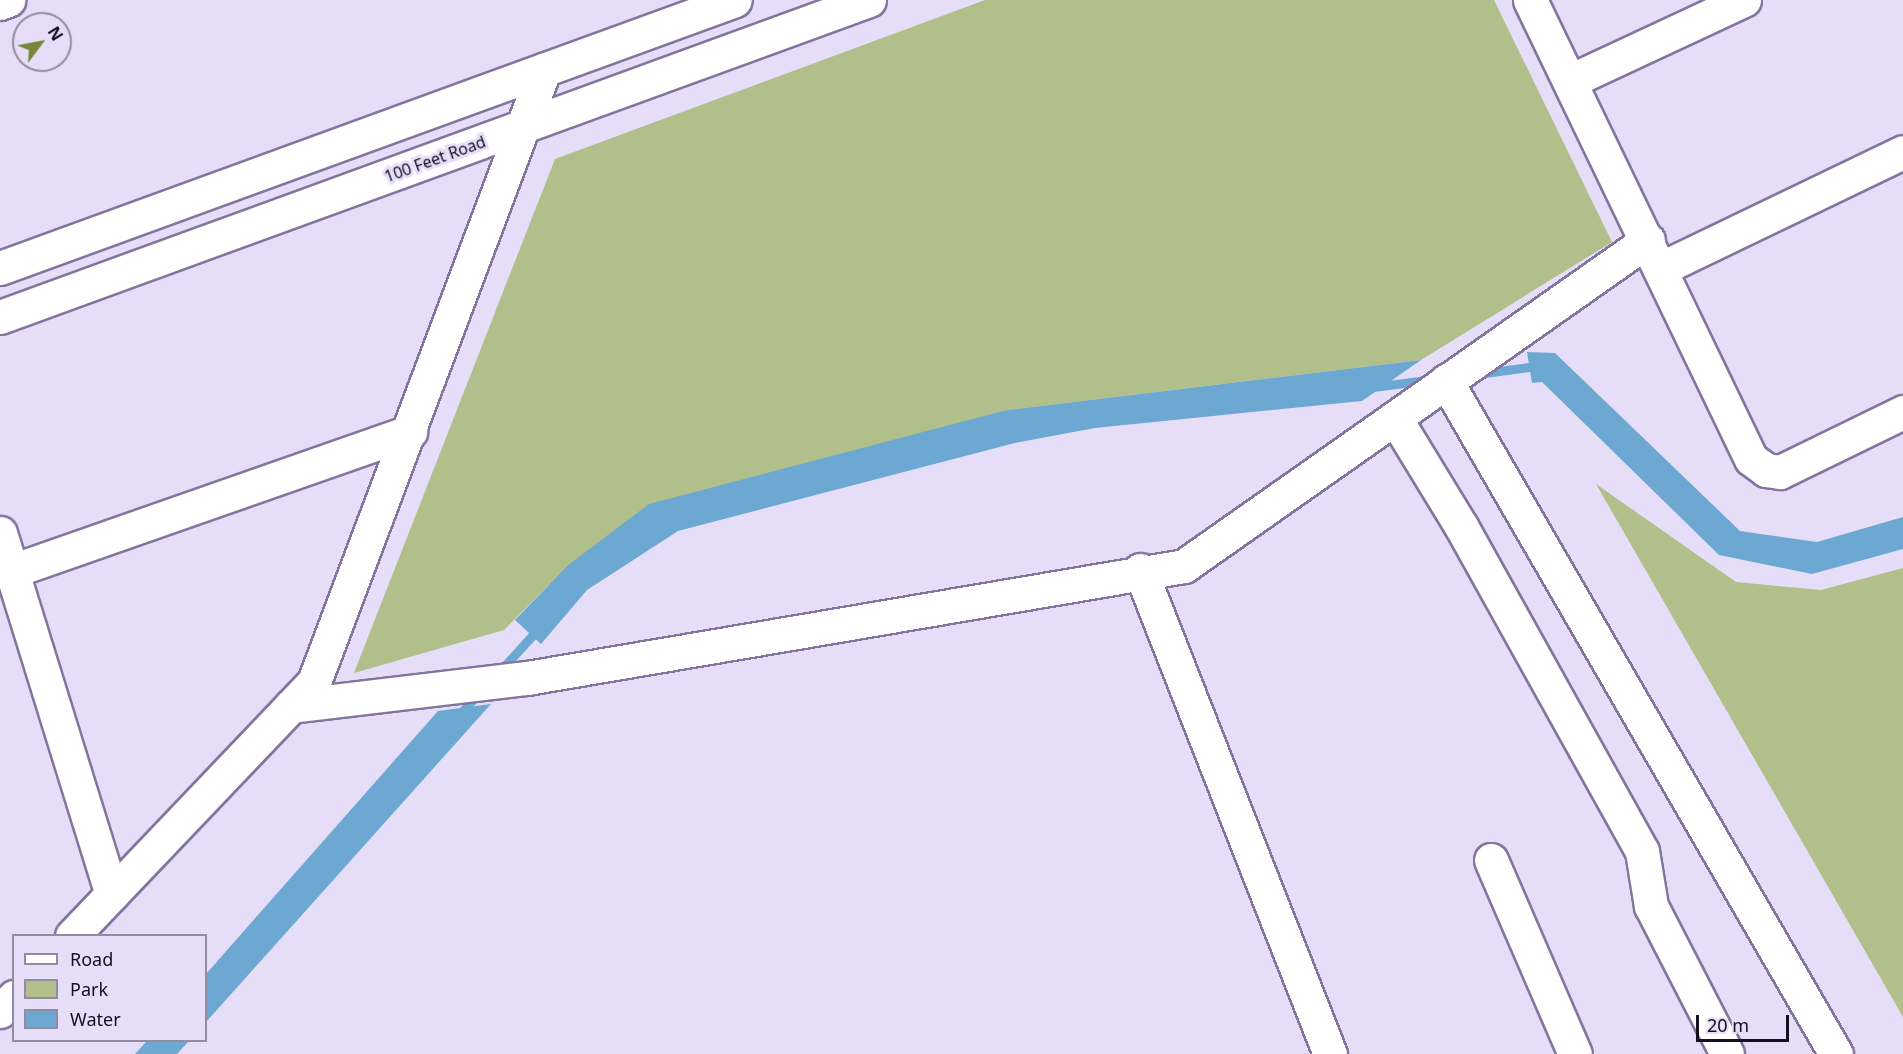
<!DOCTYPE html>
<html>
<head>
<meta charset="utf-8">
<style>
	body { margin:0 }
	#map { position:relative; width:1903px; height:1054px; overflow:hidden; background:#e6def9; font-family:"Noto Sans",sans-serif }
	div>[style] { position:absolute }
	.green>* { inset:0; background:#b1bf8a }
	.water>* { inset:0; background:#6ca8d2 }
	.stream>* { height:9px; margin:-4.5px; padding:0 4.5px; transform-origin:4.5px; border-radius:4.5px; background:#6ca8d2 }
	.roads { filter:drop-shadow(2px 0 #83759e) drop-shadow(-2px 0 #83759e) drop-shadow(0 2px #83759e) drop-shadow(0 -2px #83759e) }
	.minor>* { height:33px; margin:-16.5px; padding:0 16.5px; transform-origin:16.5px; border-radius:16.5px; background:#fff }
	.major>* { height:33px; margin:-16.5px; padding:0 16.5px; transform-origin:16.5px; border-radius:16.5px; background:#fff }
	span { translate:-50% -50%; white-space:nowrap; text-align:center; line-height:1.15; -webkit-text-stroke:6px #e6def9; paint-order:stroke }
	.street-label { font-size:16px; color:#150f1f }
	.legend { position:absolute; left:12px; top:934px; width:195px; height:108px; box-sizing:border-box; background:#e6def9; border:2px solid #928ba2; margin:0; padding:8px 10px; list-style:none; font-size:18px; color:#150f1f }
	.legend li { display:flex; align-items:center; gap:12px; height:30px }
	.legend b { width:30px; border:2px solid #928ba2 }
	.north { position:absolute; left:12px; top:12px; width:60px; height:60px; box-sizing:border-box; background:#e6def9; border:2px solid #928ba2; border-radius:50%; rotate:58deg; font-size:16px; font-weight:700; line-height:24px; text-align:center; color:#150f1f }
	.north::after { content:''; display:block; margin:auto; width:21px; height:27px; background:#768737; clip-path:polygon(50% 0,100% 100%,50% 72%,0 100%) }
	.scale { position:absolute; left:1696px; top:1015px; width:93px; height:27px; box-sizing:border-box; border:3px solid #150f1f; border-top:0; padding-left:8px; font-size:18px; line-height:21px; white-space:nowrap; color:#150f1f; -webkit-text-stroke:4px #e6def9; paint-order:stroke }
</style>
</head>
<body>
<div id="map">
	<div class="green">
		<div style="clip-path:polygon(985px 0,1494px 0,1612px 242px,1421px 360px,1007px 410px,567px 566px,504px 630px,354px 673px,555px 159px)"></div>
		<div style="clip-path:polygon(1596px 484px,1736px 582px,1821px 590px,1903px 568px,1903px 1017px)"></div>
	</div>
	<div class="water">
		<div style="clip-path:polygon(1527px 352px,1555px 353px,1740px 531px,1817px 542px,1903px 517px,1903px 549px,1812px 574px,1719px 555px,1542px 382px,1532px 383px)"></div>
		<div style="clip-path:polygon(1421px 360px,1362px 401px,1095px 428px,1015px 443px,678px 531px,587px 590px,541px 644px,515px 620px,567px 566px,649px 504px,1007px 410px)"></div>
		<div style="clip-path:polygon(491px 704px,206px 1022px,206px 974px,438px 711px)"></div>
		<div style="clip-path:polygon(147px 1041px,147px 1040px,189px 1041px,177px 1054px,135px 1054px)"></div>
	</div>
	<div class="stream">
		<div style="left:1477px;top:374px;width:52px;rotate:-7.7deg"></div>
		<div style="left:1529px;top:367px;width:11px;rotate:10deg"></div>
		<div style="left:1373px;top:387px;width:54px;rotate:-7.4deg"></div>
		<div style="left:499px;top:672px;width:61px;rotate:-47.7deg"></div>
		<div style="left:458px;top:716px;width:31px;rotate:-48deg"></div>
	</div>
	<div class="roads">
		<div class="minor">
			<div style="left:1530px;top:0;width:509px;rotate:64.29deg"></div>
			<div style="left:1751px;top:459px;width:19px;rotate:36deg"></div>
			<div style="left:1766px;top:470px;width:14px;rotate:8deg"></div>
			<div style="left:1780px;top:472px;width:137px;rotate:-26deg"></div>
			<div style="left:0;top:3px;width:9px;rotate:-21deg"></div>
			<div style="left:1570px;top:81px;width:192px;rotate:-25deg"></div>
			<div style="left:1662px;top:268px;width:267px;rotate:-25.7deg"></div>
			<div style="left:1446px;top:381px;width:778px;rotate:59.91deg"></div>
			<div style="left:1395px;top:418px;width:127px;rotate:58.6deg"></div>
			<div style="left:1461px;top:526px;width:372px;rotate:60.9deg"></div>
			<div style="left:1642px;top:851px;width:56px;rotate:80.7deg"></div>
			<div style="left:1651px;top:906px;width:166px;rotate:62.8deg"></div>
			<div style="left:0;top:533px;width:378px;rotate:72.8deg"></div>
			<div style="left:1140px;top:570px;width:520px;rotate:68.57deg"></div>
			<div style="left:12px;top:571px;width:422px;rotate:-19.3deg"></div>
			<div style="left:291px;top:706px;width:238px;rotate:-6.8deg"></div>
			<div style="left:527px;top:678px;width:666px;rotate:-9.67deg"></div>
			<div style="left:1184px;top:566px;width:567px;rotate:-35.09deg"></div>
			<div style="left:1491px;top:860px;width:211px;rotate:66.6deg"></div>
			<div style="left:72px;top:936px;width:351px;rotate:-46.4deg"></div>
			<div style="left:314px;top:682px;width:654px;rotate:-69.4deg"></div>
			<div style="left:0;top:1011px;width:20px;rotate:-45deg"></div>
		</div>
		<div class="major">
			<div style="left:0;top:268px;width:782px;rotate:-20.03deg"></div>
			<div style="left:0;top:317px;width:925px;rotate:-20.04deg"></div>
		</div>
	</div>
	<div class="street-label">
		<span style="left:435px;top:159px;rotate:-20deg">100 Feet Road</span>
	</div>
	<ul class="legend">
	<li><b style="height:8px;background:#fff"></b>Road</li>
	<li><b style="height:16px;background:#b1bf8a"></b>Park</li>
	<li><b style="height:16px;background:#6ca8d2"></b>Water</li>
	</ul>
	<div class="north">N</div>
	<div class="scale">20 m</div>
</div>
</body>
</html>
